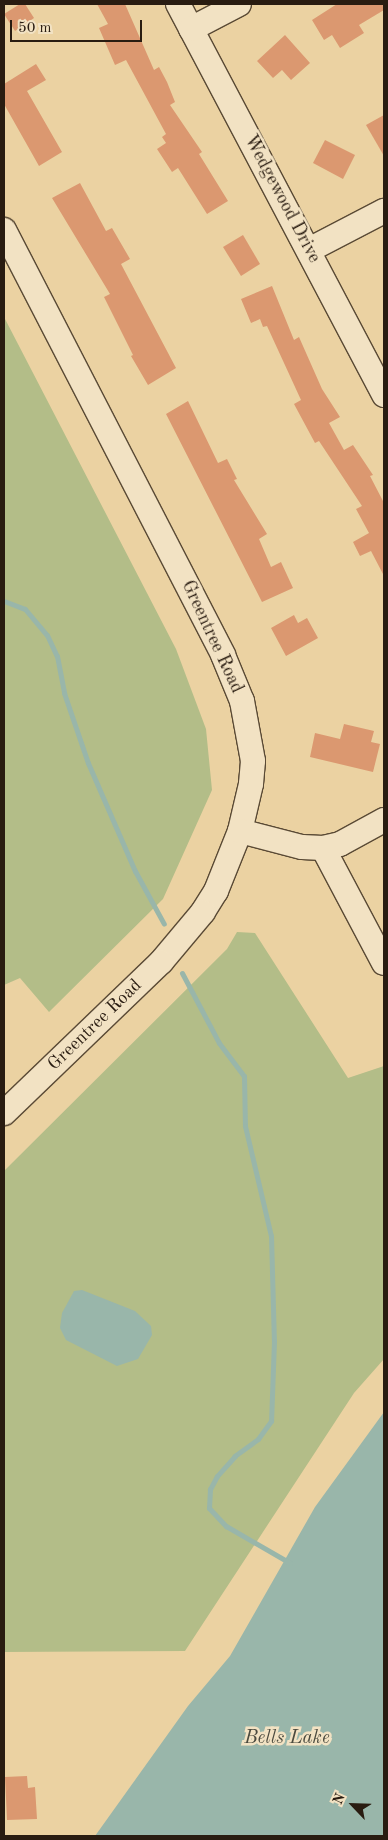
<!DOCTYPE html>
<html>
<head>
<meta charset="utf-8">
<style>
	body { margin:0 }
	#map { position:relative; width:388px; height:1840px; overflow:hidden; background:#ebd2a2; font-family:"Old Standard TT",serif }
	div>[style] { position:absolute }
	.green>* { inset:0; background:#b3bd88 }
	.water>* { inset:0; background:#99b6aa }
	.stream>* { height:5px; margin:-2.5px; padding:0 2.5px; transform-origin:2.5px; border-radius:2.5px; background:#99b6aa }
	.building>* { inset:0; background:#db9870 }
	.roads { filter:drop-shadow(1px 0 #5a4a35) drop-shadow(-1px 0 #5a4a35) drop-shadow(0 1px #5a4a35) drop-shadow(0 -1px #5a4a35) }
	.minor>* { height:24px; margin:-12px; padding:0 12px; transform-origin:12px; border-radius:12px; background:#f2e2c3 }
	span { translate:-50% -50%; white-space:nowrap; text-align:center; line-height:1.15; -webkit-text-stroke:5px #f2e2c3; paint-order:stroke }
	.street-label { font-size:18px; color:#291c11 }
	.water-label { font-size:19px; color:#4b4a3f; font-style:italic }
	.frame { position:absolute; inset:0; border:5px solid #291c11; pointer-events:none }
	.north { position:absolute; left:328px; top:1780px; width:50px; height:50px; -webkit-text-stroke:4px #f2e2c3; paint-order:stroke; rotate:294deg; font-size:14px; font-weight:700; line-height:20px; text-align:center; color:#291c11 }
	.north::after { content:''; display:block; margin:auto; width:18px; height:22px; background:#291c11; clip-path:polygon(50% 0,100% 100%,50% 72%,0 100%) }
	.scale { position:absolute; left:10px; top:20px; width:132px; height:22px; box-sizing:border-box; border:2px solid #291c11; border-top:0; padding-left:6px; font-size:15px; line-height:18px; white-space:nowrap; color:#291c11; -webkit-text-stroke:4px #f2e2c3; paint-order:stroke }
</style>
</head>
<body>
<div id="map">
	<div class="green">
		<div style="clip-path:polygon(4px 317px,176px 649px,206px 729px,212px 790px,163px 899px,49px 1012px,20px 978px,4px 985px)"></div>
		<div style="clip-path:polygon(237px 932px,255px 933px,348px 1078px,384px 1066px,384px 1359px,354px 1393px,185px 1651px,4px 1652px,4px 1171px,227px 949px)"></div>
	</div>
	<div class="water">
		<div style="clip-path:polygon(82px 1290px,135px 1311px,151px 1326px,152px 1335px,138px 1359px,117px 1366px,66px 1340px,60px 1328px,62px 1313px,74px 1291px)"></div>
		<div style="clip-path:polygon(384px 1412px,384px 1836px,95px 1836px,188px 1706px,230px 1656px,315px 1507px)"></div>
	</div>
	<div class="stream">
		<div style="left:4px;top:601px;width:22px;rotate:21deg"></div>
		<div style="left:25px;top:609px;width:34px;rotate:50deg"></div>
		<div style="left:47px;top:635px;width:23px;rotate:65deg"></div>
		<div style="left:57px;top:656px;width:38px;rotate:79deg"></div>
		<div style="left:64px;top:693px;width:74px;rotate:71.1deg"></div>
		<div style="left:88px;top:763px;width:118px;rotate:66.5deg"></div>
		<div style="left:135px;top:871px;width:60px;rotate:61.3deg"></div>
		<div style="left:182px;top:973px;width:79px;rotate:62.1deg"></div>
		<div style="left:219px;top:1043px;width:41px;rotate:52.9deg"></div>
		<div style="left:244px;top:1076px;width:50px;rotate:88.9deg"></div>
		<div style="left:245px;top:1126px;width:113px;rotate:76.7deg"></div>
		<div style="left:271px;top:1236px;width:105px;rotate:88.4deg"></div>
		<div style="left:274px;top:1341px;width:80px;rotate:92.1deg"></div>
		<div style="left:271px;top:1421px;width:22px;rotate:126deg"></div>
		<div style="left:258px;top:1439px;width:29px;rotate:144deg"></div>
		<div style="left:235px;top:1456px;width:27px;rotate:132deg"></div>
		<div style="left:217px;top:1476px;width:15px;rotate:118deg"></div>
		<div style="left:210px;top:1489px;width:19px;rotate:93deg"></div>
		<div style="left:209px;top:1508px;width:25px;rotate:47deg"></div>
		<div style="left:226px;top:1526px;width:74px;rotate:30deg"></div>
	</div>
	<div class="building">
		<div style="clip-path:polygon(20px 4px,25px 4px,34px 18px,15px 31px,4px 14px)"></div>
		<div style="clip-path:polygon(97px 4px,125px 4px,154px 70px,159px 67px,167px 82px,175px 102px,170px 105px,202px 152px,199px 154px,228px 201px,207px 214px,178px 168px,172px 172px,157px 149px,166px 143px,162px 137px,166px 134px,126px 60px,115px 65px,99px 28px,108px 24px)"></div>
		<div style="clip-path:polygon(337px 4px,384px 4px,384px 10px,359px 25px,364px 33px,340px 48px,332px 35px,324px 40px,312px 20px)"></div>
		<div style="clip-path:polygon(285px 35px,310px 63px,291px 80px,282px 70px,273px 78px,257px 61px)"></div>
		<div style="clip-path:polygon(36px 64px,46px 80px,27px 91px,62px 152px,39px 166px,4px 104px,4px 84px)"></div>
		<div style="clip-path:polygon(384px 115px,384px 156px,366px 125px)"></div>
		<div style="clip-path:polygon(325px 140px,355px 155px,343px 179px,313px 163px)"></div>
		<div style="clip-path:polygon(80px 183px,106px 231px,112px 228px,130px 259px,121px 264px,176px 368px,148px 385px,131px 356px,133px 355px,104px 297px,110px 294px,52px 198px)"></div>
		<div style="clip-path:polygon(243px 235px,260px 264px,241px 276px,223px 247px)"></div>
		<div style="clip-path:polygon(272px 286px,294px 340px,299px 337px,322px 389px,340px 417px,329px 423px,344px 450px,353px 445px,373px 475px,370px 476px,384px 503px,384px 576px,371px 551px,360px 556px,353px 542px,369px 533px,356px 509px,362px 506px,319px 441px,315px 443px,294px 404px,301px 400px,267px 326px,263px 327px,260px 319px,251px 323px,241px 299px)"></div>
		<div style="clip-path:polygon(188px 401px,218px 463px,227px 459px,237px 479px,234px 480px,267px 534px,259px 539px,271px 567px,281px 562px,293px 588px,262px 602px,166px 414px)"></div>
		<div style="clip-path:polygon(294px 615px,298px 623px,307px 618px,318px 638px,286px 656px,271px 628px)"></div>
		<div style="clip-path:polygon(344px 724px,374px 731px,371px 742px,380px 744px,373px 772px,310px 757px,315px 733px,340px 739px)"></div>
		<div style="clip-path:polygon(27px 1776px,28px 1788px,35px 1787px,37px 1819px,7px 1820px,5px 1777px)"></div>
	</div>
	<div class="roads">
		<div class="minor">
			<div style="left:178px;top:4px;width:442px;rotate:62.2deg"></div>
			<div style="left:191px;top:29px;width:54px;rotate:-27.5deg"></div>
			<div style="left:4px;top:230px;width:478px;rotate:62.7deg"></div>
			<div style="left:223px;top:655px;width:50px;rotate:67.6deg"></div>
			<div style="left:242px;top:701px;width:61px;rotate:79.6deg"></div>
			<div style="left:253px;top:761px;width:23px;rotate:95deg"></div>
			<div style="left:251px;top:784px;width:48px;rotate:103.2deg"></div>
			<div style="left:240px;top:831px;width:65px;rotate:111.8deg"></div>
			<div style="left:216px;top:891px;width:25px;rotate:122deg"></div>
			<div style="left:203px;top:912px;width:65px;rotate:130deg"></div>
			<div style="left:161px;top:962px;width:218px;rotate:136.1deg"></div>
			<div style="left:309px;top:250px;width:85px;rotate:-27.5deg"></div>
			<div style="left:240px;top:831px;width:64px;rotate:14.5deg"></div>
			<div style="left:302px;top:847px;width:21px;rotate:3deg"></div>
			<div style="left:323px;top:848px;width:17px;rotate:-13deg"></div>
			<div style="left:340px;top:844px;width:50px;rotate:-28.6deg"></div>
			<div style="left:323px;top:848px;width:130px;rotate:62.1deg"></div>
		</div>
	</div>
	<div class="street-label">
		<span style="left:282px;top:199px;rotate:62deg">Wedgewood Drive</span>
		<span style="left:212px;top:637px;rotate:65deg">Greentree Road</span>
		<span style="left:95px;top:1025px;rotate:-44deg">Greentree Road</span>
	</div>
	<div class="water-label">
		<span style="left:287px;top:1739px">Bells Lake</span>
	</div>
	<div class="frame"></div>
	<div class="north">N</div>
	<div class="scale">50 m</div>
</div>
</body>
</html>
